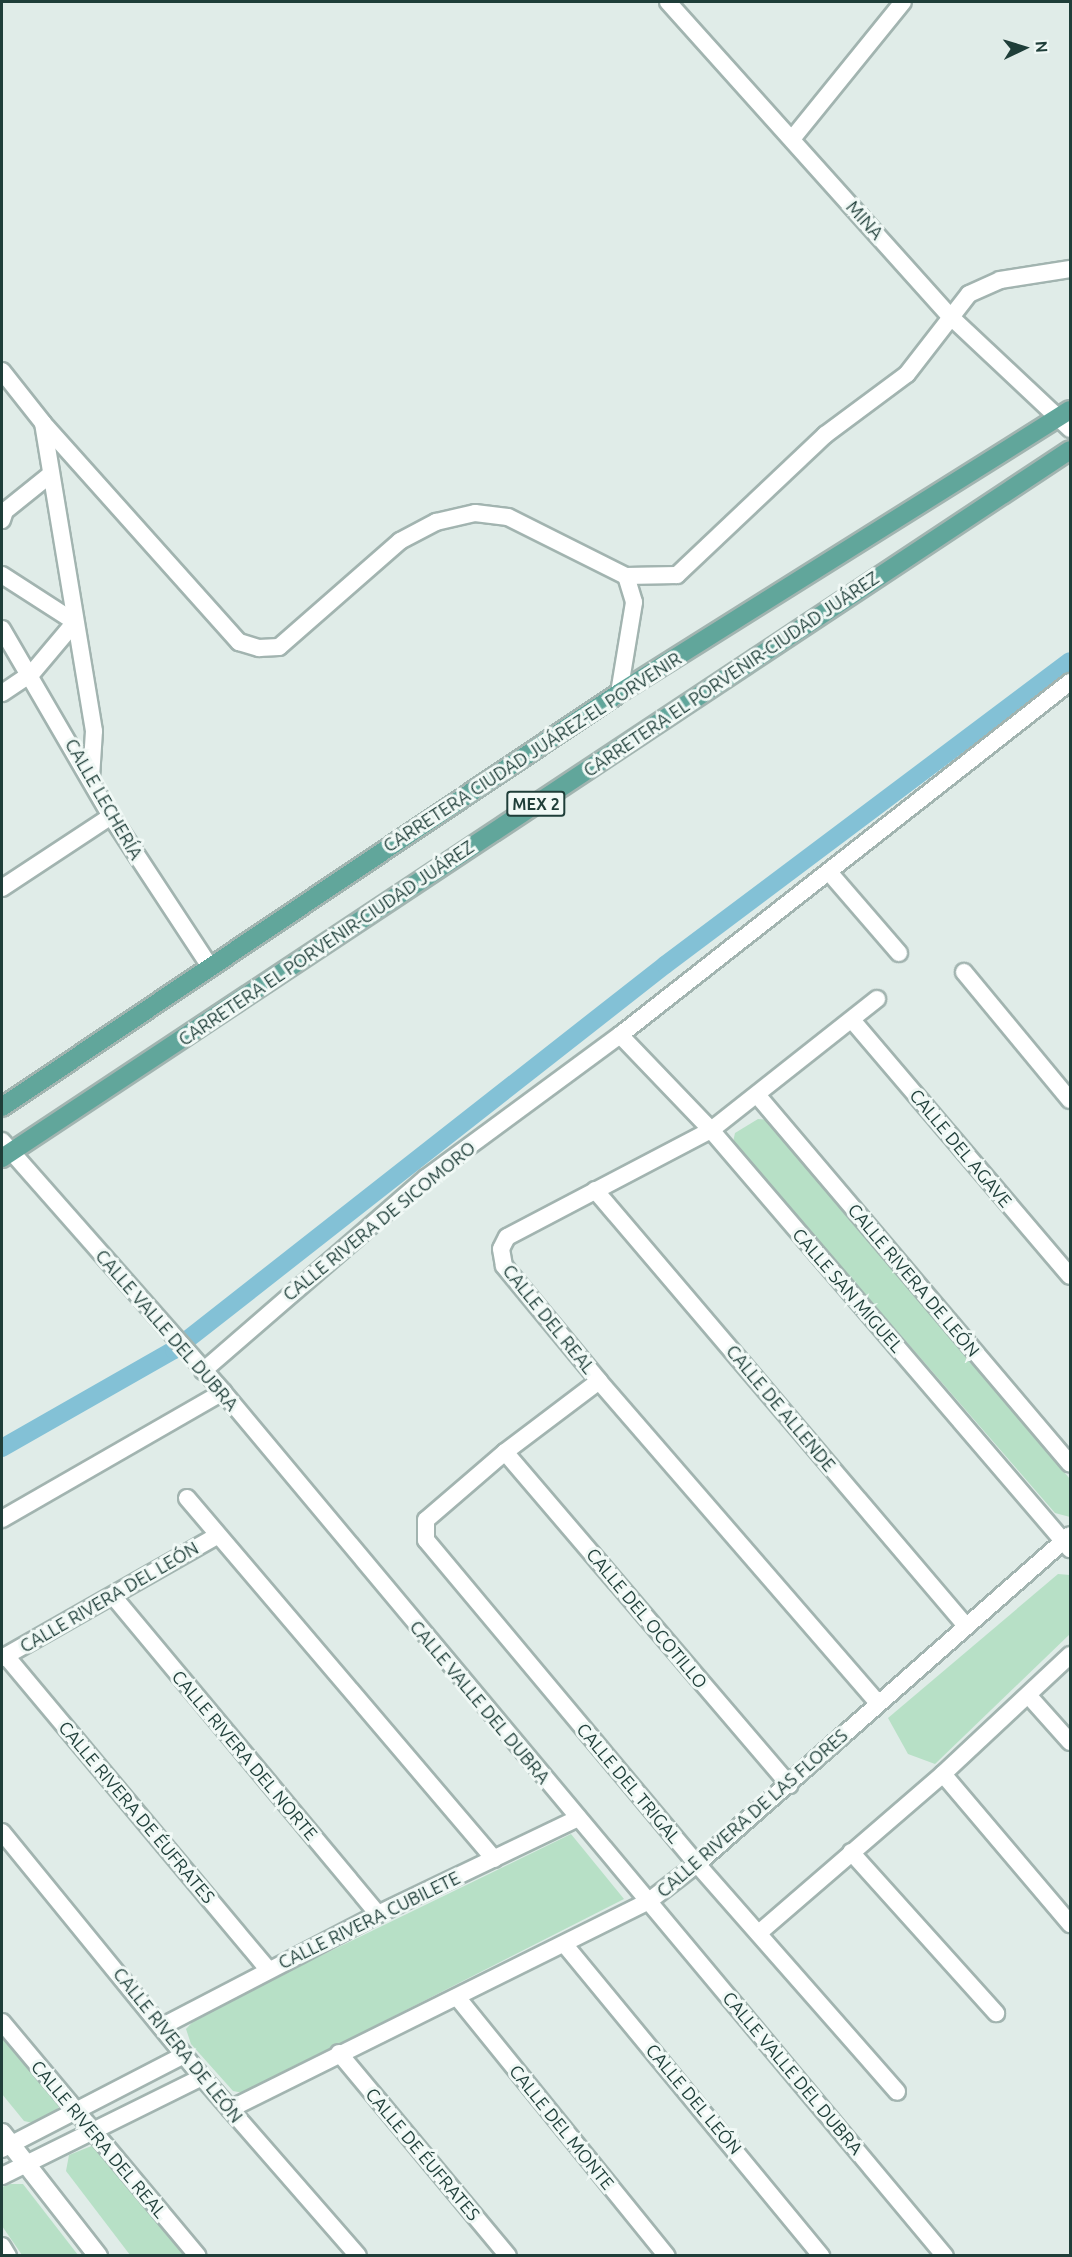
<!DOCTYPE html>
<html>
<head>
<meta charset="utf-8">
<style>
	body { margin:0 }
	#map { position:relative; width:1072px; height:2257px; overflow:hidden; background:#e0ece8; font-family:Ubuntu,sans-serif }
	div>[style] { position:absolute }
	.green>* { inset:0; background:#b7e0c6 }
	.canal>* { height:18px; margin:-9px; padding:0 9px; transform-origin:9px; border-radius:9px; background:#83c1d6 }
	.roads { filter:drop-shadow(2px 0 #a2b4b0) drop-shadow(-2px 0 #a2b4b0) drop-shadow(0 2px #a2b4b0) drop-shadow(0 -2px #a2b4b0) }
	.minor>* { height:16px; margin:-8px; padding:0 8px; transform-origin:8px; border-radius:8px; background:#fff }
	.tertiary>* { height:18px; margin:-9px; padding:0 9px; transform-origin:9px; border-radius:9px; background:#fff }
	.primary>* { height:18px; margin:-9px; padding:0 9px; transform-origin:9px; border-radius:9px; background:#61a69b }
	span { translate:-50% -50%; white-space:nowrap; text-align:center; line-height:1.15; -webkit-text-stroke:6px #f1f9f6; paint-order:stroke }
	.shield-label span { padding:2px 4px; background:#f1f9f6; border:2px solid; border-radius:4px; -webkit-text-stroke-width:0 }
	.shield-label { font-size:16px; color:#1f3e39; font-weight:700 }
	.street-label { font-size:18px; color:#1f3e39 }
	.frame { position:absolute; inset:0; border:3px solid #1f3e39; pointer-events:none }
	.north { position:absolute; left:994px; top:18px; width:60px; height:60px; -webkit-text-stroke:4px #f1f9f6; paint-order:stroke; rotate:86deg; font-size:16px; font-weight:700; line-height:24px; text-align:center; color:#1f3e39 }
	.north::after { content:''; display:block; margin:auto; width:21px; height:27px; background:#1f3e39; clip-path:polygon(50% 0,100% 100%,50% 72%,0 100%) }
</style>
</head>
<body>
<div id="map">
	<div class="green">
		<div style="clip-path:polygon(758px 1119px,771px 1120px,1070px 1479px,1070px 1517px,1055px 1513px,733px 1142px,735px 1133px)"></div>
		<div style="clip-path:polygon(1058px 1574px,1070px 1575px,1070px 1634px,935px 1764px,908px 1754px,888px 1718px)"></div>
		<div style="clip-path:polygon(571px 1834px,624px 1899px,243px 2093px,233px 2091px,191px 2044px,186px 2029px,199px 2015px)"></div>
		<div style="clip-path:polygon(2px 2033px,57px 2100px,59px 2107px,50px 2116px,33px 2123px,24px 2121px,2px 2094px)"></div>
		<div style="clip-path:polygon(94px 2145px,187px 2255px,130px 2255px,66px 2171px,69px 2155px)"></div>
		<div style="clip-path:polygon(10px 2184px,23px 2184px,78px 2255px,22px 2255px,2px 2226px,2px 2187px)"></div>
	</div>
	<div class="canal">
		<div style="left:2px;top:1448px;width:198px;rotate:-29.7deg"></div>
		<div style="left:174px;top:1350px;width:624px;rotate:-38.1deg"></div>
		<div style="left:665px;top:965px;width:506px;rotate:-36.89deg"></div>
	</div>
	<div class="roads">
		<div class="minor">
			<div style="left:668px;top:2px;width:425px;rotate:48.1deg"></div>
			<div style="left:952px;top:318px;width:162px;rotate:43.2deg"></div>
			<div style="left:792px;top:139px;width:176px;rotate:-51deg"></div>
			<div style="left:2px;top:371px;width:66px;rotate:51.7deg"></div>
			<div style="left:43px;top:423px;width:312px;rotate:80.6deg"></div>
			<div style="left:94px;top:731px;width:47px;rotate:93.7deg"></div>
			<div style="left:43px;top:423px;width:294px;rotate:48.2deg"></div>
			<div style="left:239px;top:642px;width:21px;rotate:17deg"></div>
			<div style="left:259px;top:648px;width:20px;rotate:-3deg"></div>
			<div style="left:279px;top:647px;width:161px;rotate:-41.2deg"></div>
			<div style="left:400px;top:541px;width:41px;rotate:-27.8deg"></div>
			<div style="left:436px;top:522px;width:40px;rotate:-13deg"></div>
			<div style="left:475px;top:513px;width:33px;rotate:7deg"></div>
			<div style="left:508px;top:517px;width:132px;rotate:26.6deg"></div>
			<div style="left:626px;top:576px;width:51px;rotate:-1.1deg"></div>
			<div style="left:677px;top:575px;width:204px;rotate:-43.4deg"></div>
			<div style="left:825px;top:435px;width:102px;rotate:-36.6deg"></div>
			<div style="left:907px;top:374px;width:101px;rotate:-52.2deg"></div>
			<div style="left:969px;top:294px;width:34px;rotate:-24deg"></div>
			<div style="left:1000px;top:280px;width:71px;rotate:-8.9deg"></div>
			<div style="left:2px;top:520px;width:9px;rotate:-72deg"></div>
			<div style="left:5px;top:511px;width:59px;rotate:-38.8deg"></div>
			<div style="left:2px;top:575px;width:87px;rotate:32.8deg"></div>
			<div style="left:75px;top:622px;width:67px;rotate:130.1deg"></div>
			<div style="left:32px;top:673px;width:36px;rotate:146deg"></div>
			<div style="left:2px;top:629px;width:216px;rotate:59.8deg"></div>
			<div style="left:111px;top:816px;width:182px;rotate:56.7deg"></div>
			<div style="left:619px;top:693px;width:92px;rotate:-80.6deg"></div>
			<div style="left:634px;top:602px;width:27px;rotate:-107deg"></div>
			<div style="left:829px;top:872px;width:107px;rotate:49.2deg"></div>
			<div style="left:2px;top:888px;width:131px;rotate:-33.4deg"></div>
			<div style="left:964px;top:972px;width:166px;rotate:50.4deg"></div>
			<div style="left:877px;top:999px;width:211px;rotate:141.7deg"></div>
			<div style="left:711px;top:1130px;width:230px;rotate:152.3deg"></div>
			<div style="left:507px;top:1237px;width:13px;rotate:117deg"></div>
			<div style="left:501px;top:1249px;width:17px;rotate:80deg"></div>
			<div style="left:504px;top:1266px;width:149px;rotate:50.4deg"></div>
			<div style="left:599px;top:1381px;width:426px;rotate:49.1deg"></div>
			<div style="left:852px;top:1020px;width:336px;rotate:49.6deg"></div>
			<div style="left:620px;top:1035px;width:132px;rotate:46.2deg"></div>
			<div style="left:711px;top:1130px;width:552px;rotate:49.41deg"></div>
			<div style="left:758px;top:1096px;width:482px;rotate:49.7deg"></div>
			<div style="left:2px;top:1141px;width:334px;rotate:48.6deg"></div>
			<div style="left:223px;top:1392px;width:1126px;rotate:50.12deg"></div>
			<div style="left:595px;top:1190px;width:572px;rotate:49.6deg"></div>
			<div style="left:203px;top:1371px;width:295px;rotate:-40.9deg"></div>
			<div style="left:426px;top:1178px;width:241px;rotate:-36.4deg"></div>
			<div style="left:620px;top:1035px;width:572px;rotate:-38.11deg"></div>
			<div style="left:599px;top:1381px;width:118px;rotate:142.9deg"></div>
			<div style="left:505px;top:1452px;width:104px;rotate:139.3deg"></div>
			<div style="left:426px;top:1520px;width:20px;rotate:90deg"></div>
			<div style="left:426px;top:1540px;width:422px;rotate:50.1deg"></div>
			<div style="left:697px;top:1864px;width:303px;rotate:48.7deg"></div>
			<div style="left:505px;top:1452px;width:438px;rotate:49.5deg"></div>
			<div style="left:187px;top:1498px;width:474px;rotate:49.6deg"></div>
			<div style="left:2px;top:1519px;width:255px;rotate:-29.9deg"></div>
			<div style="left:113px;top:1596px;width:414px;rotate:50.2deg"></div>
			<div style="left:6px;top:1656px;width:408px;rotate:50.1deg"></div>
			<div style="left:2px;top:1658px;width:247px;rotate:-29.6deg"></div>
			<div style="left:1028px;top:1695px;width:63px;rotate:48.2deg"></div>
			<div style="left:943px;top:1774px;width:197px;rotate:49.7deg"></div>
			<div style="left:2px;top:1832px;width:316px;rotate:50.8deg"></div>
			<div style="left:202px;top:2077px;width:237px;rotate:48.9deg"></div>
			<div style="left:851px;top:1852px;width:217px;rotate:48deg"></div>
			<div style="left:760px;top:1932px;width:242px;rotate:-40.8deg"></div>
			<div style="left:943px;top:1774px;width:174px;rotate:-43.1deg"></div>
			<div style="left:565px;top:1945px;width:403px;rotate:50.5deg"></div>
			<div style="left:457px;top:1997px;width:333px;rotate:51deg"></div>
			<div style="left:2px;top:2022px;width:305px;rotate:50.1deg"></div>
			<div style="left:163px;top:2026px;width:242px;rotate:-27.5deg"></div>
			<div style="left:378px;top:1914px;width:222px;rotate:-25.6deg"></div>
			<div style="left:339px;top:2053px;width:264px;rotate:50.2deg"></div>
			<div style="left:230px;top:2109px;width:468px;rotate:-26.4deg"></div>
			<div style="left:649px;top:1901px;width:61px;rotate:-37.6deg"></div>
			<div style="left:697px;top:1864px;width:497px;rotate:-41.4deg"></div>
			<div style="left:2px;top:2149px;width:205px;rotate:-27.3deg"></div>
			<div style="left:2px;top:2176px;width:223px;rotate:-26.3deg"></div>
			<div style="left:2px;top:2246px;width:12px;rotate:59deg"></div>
		</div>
		<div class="tertiary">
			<div style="left:2px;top:2133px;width:156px;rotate:52deg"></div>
		</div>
		<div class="primary">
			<div style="left:2px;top:1107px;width:743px;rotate:-33.86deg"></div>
			<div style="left:619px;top:693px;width:532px;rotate:-32.11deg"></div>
			<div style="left:2px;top:1158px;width:1281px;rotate:-33.54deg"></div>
		</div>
	</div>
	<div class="shield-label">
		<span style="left:536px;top:804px">MEX 2</span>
	</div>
	<div class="street-label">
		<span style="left:865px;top:220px;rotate:48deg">MINA</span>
		<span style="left:731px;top:674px;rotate:-34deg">CARRETERA EL PORVENIR-CIUDAD JUÁREZ</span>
		<span style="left:532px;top:752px;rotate:-33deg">CARRETERA CIUDAD JUÁREZ-EL PORVENIR</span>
		<span style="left:104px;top:799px;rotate:60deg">CALLE LECHERÍA</span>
		<span style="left:326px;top:943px;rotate:-34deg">CARRETERA EL PORVENIR-CIUDAD JUÁREZ</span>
		<span style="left:961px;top:1148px;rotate:50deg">CALLE DEL AGAVE</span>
		<span style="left:379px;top:1221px;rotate:-39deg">CALLE RIVERA DE SICOMORO</span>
		<span style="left:914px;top:1280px;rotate:50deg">CALLE RIVERA DE LEÓN</span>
		<span style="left:848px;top:1290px;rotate:49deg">CALLE SAN MIGUEL</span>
		<span style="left:549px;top:1319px;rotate:51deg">CALLE DEL REAL</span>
		<span style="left:167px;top:1330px;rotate:49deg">CALLE VALLE DEL DUBRA</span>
		<span style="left:781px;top:1408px;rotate:50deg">CALLE DE ALLENDE</span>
		<span style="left:109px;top:1597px;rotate:-30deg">CALLE RIVERA DEL LEÓN</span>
		<span style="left:647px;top:1618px;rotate:50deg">CALLE DEL OCOTILLO</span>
		<span style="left:480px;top:1702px;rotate:50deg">CALLE VALLE DEL DUBRA</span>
		<span style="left:245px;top:1755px;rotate:50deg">CALLE RIVERA DEL NORTE</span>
		<span style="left:629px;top:1783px;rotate:50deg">CALLE DEL TRIGAL</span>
		<span style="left:137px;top:1812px;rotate:50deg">CALLE RIVERA DE ÉUFRATES</span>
		<span style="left:752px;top:1813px;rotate:-41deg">CALLE RIVERA DE LAS FLORES</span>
		<span style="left:369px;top:1920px;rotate:-26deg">CALLE RIVERA CUBILETE</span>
		<span style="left:178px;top:2045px;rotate:51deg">CALLE RIVERA DE LEÓN</span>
		<span style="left:793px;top:2073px;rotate:50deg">CALLE VALLE DEL DUBRA</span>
		<span style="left:694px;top:2099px;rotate:50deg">CALLE DEL LEÓN</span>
		<span style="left:562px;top:2127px;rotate:51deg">CALLE DEL MONTE</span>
		<span style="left:99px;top:2139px;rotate:50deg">CALLE RIVERA DEL REAL</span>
		<span style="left:423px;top:2154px;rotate:50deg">CALLE DE ÉUFRATES</span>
	</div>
	<div class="frame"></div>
	<div class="north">N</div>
</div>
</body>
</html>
